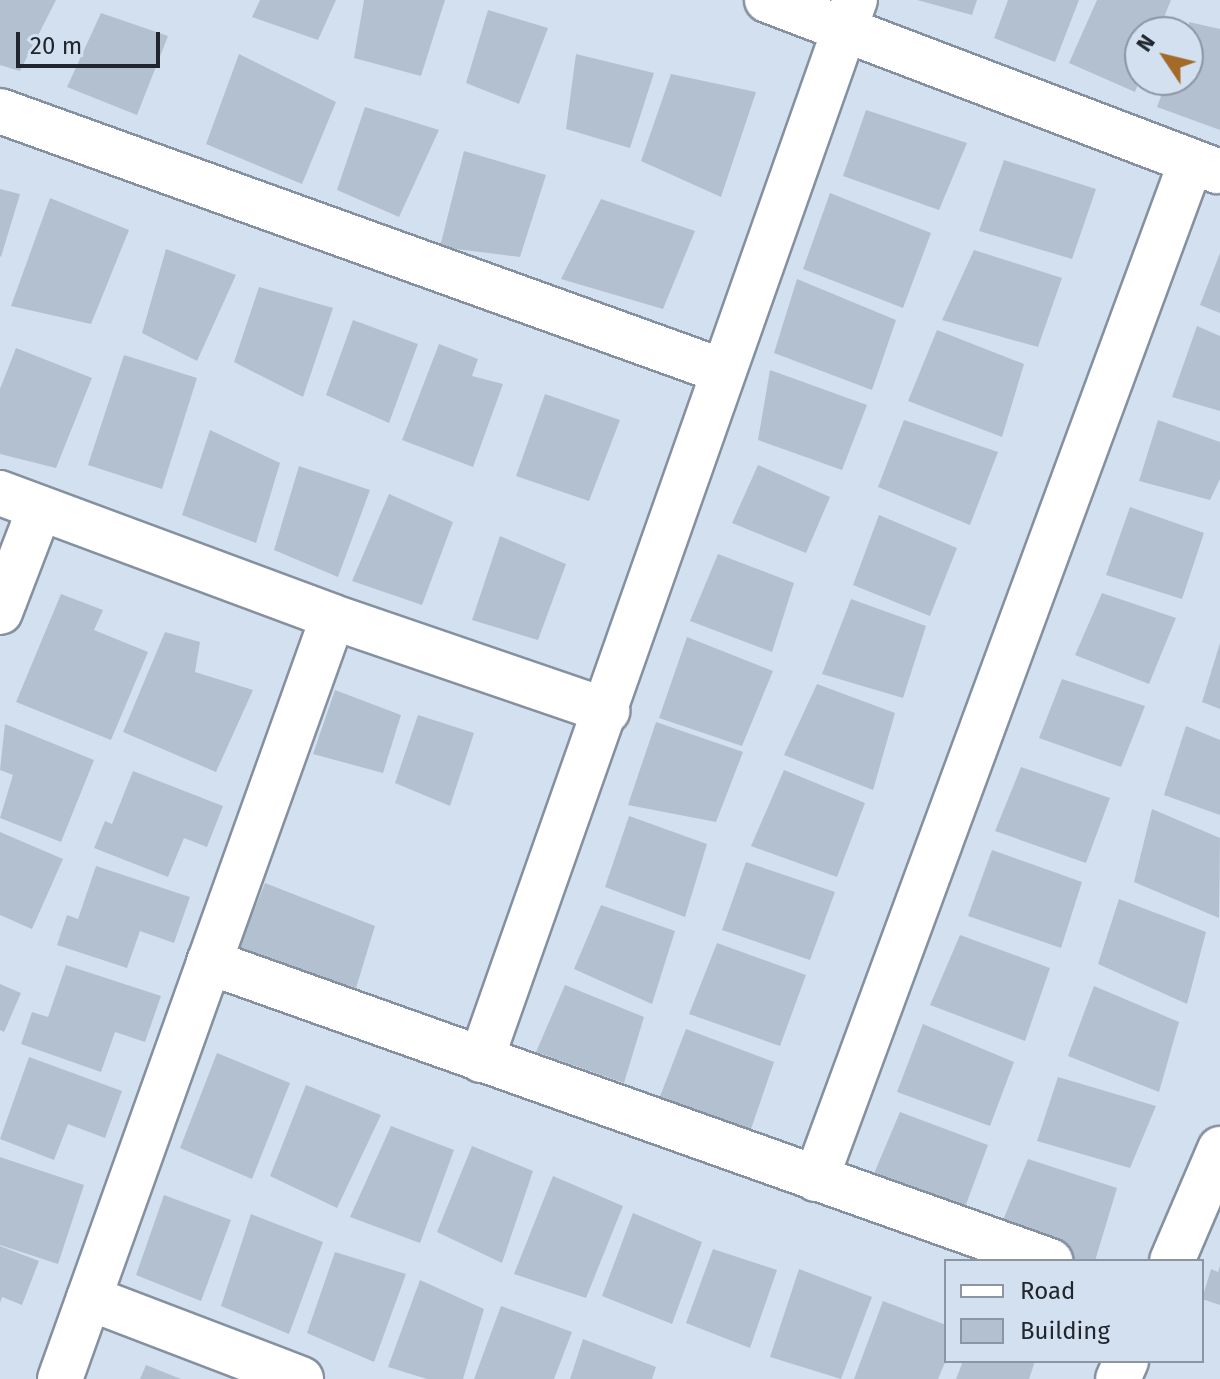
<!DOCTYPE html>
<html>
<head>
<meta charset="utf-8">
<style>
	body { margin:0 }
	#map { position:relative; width:1220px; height:1379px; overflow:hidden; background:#d3e0f0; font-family:"Fira Sans",sans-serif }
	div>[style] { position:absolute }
	.building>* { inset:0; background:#b3c0d0 }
	.roads { filter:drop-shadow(2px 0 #8591a0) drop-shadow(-2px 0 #8591a0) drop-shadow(0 2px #8591a0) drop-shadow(0 -2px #8591a0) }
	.street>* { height:44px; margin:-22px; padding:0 22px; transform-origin:22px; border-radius:22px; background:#fff }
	span { translate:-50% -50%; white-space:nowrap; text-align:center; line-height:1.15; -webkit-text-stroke:7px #d3e0f0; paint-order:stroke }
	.legend { position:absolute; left:944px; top:1259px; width:260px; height:104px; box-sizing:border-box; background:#d3e0f0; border:2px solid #8c96a2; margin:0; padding:10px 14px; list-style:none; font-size:24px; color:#21262c }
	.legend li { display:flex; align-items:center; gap:16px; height:40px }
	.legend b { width:40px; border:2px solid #8c96a2 }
	.north { position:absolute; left:1124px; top:16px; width:80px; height:80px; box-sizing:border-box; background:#d3e0f0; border:2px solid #8c96a2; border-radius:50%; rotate:305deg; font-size:22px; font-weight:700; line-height:32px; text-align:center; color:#21262c }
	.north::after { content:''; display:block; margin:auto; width:28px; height:36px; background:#a36a28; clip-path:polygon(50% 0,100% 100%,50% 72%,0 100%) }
	.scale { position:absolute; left:16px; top:32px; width:144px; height:36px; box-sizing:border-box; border:4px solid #21262c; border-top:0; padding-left:10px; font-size:24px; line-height:28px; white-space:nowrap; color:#21262c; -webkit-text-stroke:6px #d3e0f0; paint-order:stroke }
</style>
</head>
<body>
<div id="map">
	<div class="building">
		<div style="clip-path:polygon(0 0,56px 0,20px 71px,0 65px)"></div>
		<div style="clip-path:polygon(260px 0,336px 0,318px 40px,252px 17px)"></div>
		<div style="clip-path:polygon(364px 0,445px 0,421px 76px,354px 58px)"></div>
		<div style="clip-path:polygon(917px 0,977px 0,972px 15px)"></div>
		<div style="clip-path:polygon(1008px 0,1079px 0,1055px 62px,994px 38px)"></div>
		<div style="clip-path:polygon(1097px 0,1171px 0,1158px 32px,1140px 32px,1140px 79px,1135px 92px,1069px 63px)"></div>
		<div style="clip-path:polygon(488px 10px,548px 28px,519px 104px,466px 83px)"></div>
		<div style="clip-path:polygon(101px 13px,168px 36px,137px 115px,67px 87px)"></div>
		<div style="clip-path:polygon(1189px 22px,1220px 29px,1220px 130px,1157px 107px,1167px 80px,1188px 80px)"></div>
		<div style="clip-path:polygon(239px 54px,336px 102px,302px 184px,206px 144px)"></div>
		<div style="clip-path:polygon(576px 54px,654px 73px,630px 148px,566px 129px)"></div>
		<div style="clip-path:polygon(671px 74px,756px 92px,721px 197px,641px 161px)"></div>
		<div style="clip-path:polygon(365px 107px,439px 130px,399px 217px,337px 190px)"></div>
		<div style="clip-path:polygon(866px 110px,967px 143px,939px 210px,843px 176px)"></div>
		<div style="clip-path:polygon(464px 151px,546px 175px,520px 257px,440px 247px)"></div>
		<div style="clip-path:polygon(1004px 160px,1096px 189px,1072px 259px,979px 231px)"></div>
		<div style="clip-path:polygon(0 189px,20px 194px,1px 257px,0 256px)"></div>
		<div style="clip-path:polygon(830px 193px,931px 233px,903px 308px,803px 269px)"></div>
		<div style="clip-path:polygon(50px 198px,129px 230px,91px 324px,11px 306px)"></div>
		<div style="clip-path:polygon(601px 199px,695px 231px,663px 309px,561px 279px)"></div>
		<div style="clip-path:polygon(166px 249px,236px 275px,197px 361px,142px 333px)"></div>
		<div style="clip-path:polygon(974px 250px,1062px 278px,1038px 347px,942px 320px)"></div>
		<div style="clip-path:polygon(1220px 253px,1220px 313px,1200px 305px)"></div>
		<div style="clip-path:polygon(797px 279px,896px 320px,872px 390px,774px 353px)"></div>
		<div style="clip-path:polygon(259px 287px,333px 308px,303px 397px,234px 362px)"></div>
		<div style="clip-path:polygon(353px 320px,418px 344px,389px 423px,326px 395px)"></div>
		<div style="clip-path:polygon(1197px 326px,1220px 336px,1220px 411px,1172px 397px)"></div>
		<div style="clip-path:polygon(937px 330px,1024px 364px,1002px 437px,908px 401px)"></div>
		<div style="clip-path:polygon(439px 344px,478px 359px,472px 376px,503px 384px,473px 467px,402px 440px)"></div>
		<div style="clip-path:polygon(16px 348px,92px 378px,56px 468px,0 454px,0 389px)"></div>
		<div style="clip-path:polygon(124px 355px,197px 378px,162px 489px,88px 465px)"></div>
		<div style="clip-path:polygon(770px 370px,867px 405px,842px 470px,758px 440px)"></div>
		<div style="clip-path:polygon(545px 394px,620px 420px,589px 501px,516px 476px)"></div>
		<div style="clip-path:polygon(904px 420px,998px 452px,970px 525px,878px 487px)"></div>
		<div style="clip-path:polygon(1158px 420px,1220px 442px,1220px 479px,1210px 500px,1139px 481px)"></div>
		<div style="clip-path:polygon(210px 430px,280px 463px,256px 543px,182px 515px)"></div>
		<div style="clip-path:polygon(758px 465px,830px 497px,806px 553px,732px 523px)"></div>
		<div style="clip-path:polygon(299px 466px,370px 490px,338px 577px,274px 550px)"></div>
		<div style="clip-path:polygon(389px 494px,453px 522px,422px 605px,352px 581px)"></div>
		<div style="clip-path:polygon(1130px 507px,1204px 533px,1182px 599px,1106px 575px)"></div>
		<div style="clip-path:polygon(879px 515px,957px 548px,930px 616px,853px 585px)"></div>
		<div style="clip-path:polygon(500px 536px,566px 564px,538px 640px,472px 620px)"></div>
		<div style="clip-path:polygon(718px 554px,794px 583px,772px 652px,690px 621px)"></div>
		<div style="clip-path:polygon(1102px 593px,1176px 618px,1149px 684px,1075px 655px)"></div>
		<div style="clip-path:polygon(61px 594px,103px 610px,94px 630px,148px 652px,111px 740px,16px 702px)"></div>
		<div style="clip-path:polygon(851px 599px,926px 626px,903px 698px,822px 674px)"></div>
		<div style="clip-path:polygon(165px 632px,200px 642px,195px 672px,253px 690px,216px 772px,123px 732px)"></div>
		<div style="clip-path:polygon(687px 637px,773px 671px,742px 746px,659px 718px)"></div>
		<div style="clip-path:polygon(1220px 643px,1220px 709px,1202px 702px)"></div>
		<div style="clip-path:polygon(1062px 679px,1145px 706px,1121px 767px,1039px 738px)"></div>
		<div style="clip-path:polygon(817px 684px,895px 713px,873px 790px,784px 755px)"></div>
		<div style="clip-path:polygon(335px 690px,401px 715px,383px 773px,313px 754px)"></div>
		<div style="clip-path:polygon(418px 715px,474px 733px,450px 806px,395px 783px)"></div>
		<div style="clip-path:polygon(656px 722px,743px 752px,716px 822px,628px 805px)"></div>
		<div style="clip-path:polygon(5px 724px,94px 760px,61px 842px,0 818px,13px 775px,0 770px)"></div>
		<div style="clip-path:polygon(1186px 726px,1220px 740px,1220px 815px,1164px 795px)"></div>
		<div style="clip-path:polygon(1021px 767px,1110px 798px,1086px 863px,995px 831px)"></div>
		<div style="clip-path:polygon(784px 770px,865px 803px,837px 877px,751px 846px)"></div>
		<div style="clip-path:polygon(133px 771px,223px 806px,207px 847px,184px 838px,168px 877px,94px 848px,105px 821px,112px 824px)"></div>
		<div style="clip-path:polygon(1152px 809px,1220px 838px,1219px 918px,1134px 882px)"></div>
		<div style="clip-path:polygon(629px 816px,707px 844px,685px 917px,605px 887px)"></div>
		<div style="clip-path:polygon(0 832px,63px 859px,32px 929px,0 915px)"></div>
		<div style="clip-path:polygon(992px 850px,1082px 882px,1061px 948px,968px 916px)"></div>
		<div style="clip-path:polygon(746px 862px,835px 892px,810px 960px,722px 930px)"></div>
		<div style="clip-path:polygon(96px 866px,190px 897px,174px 943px,140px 931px,127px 968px,57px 945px,67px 915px,78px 919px)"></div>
		<div style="clip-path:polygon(265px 883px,375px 926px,356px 988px,238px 949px)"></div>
		<div style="clip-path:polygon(1119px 899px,1206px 932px,1187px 1004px,1098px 964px)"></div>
		<div style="clip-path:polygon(601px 905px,675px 931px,652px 1004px,574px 969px)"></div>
		<div style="clip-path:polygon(960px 935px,1050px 968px,1025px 1041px,930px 1005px)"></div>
		<div style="clip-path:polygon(717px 943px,806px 975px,780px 1046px,689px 1014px)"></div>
		<div style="clip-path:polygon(66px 965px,161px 996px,145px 1042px,115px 1032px,101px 1072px,21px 1044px,32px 1012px,48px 1017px)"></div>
		<div style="clip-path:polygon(0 984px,21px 993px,4px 1032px,0 1030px)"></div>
		<div style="clip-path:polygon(565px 985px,644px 1017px,624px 1083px,536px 1052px)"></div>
		<div style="clip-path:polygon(1094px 986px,1179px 1022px,1159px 1092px,1068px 1056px)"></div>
		<div style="clip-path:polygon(923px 1024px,1014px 1062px,990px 1126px,897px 1092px)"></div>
		<div style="clip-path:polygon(686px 1029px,774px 1062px,751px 1129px,659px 1099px)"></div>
		<div style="clip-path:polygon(217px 1053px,290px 1083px,252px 1179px,180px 1148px)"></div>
		<div style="clip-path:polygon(29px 1057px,122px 1091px,105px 1138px,68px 1124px,54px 1160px,0 1139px)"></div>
		<div style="clip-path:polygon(1058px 1077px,1156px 1106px,1130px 1168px,1037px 1141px)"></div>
		<div style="clip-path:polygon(306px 1085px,381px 1115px,337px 1208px,270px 1176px)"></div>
		<div style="clip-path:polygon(900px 1112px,988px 1145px,964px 1210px,870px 1183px)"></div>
		<div style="clip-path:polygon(391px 1126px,454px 1150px,420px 1243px,350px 1217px)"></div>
		<div style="clip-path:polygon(472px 1146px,533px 1171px,502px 1263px,437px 1232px)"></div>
		<div style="clip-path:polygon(0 1157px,84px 1185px,58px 1264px,0 1245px)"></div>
		<div style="clip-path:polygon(1028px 1159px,1117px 1188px,1095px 1261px,1074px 1261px,997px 1235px)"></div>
		<div style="clip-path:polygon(553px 1176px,623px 1206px,586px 1298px,514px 1274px)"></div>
		<div style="clip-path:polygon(164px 1195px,231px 1220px,201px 1301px,136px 1275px)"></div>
		<div style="clip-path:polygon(633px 1213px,702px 1242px,672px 1324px,602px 1296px)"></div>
		<div style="clip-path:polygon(251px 1214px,323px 1242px,289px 1334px,221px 1306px)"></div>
		<div style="clip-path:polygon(0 1246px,39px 1261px,22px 1305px,2px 1297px,0 1303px)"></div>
		<div style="clip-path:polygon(713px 1249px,777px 1270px,750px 1348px,686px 1323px)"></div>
		<div style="clip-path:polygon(335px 1252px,406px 1274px,374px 1362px,307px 1333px)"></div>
		<div style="clip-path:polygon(1220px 1266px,1220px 1305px,1202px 1299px,1211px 1269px,1218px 1272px)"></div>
		<div style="clip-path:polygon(799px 1269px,872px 1297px,841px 1379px,770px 1357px)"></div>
		<div style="clip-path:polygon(420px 1280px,484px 1309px,463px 1379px,427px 1379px,388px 1367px)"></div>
		<div style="clip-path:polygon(883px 1301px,946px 1325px,946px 1360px,938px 1379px,854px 1379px)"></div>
		<div style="clip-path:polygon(501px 1306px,572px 1332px,554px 1379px,474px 1379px)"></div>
		<div style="clip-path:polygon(583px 1339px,656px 1367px,652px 1379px,570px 1379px)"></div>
		<div style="clip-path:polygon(963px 1361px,1035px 1361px,1029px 1379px,956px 1379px)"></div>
		<div style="clip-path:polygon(146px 1365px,181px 1379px,140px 1379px)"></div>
	</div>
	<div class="roads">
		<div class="street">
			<div style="left:767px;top:0;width:482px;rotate:20.8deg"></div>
			<div style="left:0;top:111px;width:767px;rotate:19.8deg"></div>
			<div style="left:0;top:493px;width:355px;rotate:20.4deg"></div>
			<div style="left:333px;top:617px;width:290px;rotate:18.9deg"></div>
			<div style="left:0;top:612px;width:111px;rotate:-69deg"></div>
			<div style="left:209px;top:962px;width:893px;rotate:19.57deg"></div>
			<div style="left:481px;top:1060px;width:1124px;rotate:-70.57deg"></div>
			<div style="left:816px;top:1179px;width:1084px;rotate:-69.76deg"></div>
			<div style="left:1172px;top:1261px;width:122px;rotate:-66.8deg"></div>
			<div style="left:89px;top:1298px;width:227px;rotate:20.9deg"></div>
			<div style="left:60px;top:1379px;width:809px;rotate:-70.29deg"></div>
			<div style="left:1118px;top:1379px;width:20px;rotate:-66deg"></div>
		</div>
	</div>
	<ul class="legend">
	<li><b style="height:10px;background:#fff"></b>Road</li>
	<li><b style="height:22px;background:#b3c0d0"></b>Building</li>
	</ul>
	<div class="north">N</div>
	<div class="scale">20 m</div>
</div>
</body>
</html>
